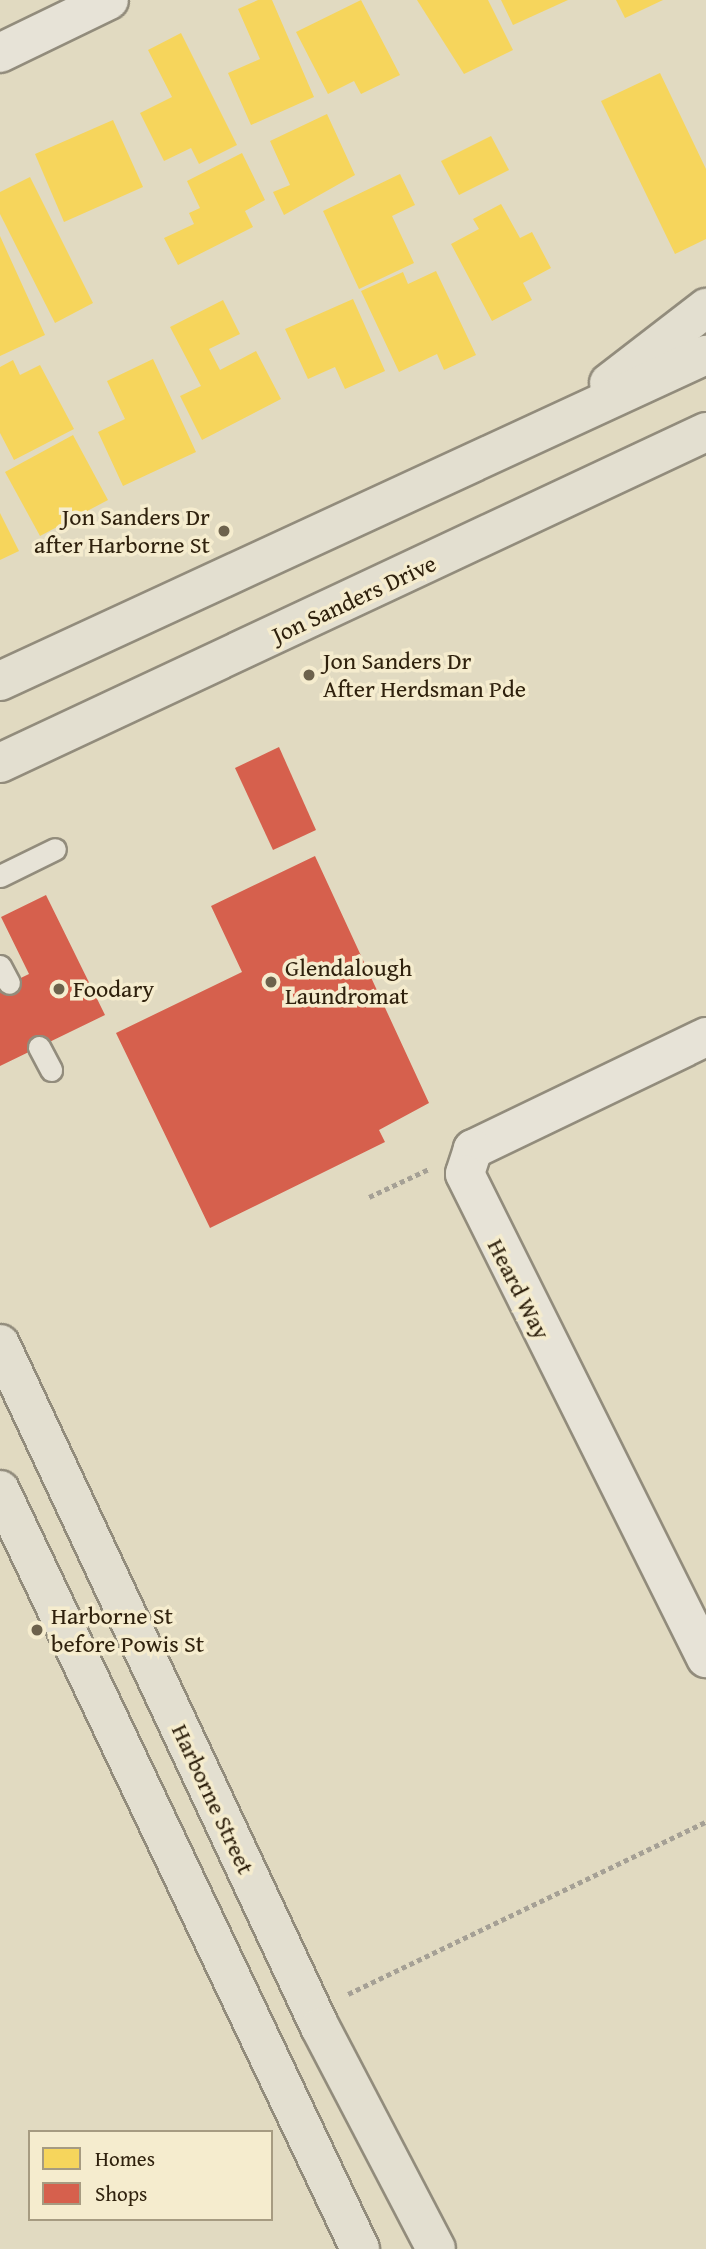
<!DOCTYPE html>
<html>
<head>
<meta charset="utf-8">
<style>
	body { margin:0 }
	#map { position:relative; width:706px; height:2249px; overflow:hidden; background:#e1dac1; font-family:"Gentium Book Plus",serif }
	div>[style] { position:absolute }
	.homes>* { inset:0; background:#f6d55c }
	.shops>* { inset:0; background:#d6604d }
	.path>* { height:4.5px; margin-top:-2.25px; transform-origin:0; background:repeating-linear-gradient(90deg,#a5a095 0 5px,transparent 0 8.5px) }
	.roads { filter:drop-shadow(2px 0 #928c7c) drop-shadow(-2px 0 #928c7c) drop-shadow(0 2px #928c7c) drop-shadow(0 -2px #928c7c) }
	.service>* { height:21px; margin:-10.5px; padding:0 10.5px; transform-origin:10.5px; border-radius:10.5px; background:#e7e3d7 }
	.minor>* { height:38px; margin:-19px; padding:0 19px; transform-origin:19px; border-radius:19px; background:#e7e3d7 }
	.primary>* { height:38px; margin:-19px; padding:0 19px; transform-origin:19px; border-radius:19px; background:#e3dfd0 }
	.dots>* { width:19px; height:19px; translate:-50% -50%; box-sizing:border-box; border:4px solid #f5ecce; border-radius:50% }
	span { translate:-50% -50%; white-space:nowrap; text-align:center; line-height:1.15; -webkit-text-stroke:7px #f5ecce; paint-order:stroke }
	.poi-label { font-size:24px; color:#2f210d }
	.right { translate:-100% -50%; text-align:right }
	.left { translate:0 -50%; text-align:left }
	.street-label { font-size:24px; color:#2f210d }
	.legend { position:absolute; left:28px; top:2130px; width:245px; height:91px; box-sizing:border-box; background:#f5ecce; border:2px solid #a69b81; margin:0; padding:9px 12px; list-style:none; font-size:21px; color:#2f210d }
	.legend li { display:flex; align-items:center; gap:14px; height:35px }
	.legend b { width:35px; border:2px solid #a69b81 }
</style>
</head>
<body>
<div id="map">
	<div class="homes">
		<div style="clip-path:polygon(258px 0,272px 0,314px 97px,251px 125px,228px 73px,260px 59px,238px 9px)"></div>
		<div style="clip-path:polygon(361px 0,400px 75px,361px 94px,354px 81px,328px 94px,296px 32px)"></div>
		<div style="clip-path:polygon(417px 0,488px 0,513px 50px,464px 74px)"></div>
		<div style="clip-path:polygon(501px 0,568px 0,513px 25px)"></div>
		<div style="clip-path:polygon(616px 0,663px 0,625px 18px)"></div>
		<div style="clip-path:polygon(181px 33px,237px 145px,199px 164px,191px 148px,164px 161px,140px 113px,172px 97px,148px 50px)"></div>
		<div style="clip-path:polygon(660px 73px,706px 169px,706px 239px,675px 254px,601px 101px)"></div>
		<div style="clip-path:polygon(327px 114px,355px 175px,284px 215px,273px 192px,290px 185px,270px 141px)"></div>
		<div style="clip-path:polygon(113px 120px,143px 187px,64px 222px,35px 154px)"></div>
		<div style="clip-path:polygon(491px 136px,509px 170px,459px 195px,441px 161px)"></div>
		<div style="clip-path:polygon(242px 153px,265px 200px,245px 211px,253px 227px,178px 265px,164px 238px,194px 224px,189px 213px,200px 208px,187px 181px)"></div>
		<div style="clip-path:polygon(400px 174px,415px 205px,392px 216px,414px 263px,359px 289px,323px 211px)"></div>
		<div style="clip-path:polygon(30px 177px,93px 303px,55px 323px,0 214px,0 192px)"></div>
		<div style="clip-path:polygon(501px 204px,520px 238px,532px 232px,551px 268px,523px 283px,532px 300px,492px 321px,451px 244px,479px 229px,473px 219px)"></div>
		<div style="clip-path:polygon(0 236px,45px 335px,0 356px)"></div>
		<div style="clip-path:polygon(436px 271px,476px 355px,444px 370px,437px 354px,399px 372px,361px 291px,403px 272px,408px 284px)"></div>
		<div style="clip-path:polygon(353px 299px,385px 371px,345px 389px,335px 367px,308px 379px,285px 329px)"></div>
		<div style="clip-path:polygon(223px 300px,240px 334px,209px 349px,220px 370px,256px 351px,281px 399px,202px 440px,180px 396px,201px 386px,170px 327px)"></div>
		<div style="clip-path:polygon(153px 359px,196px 452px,123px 486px,98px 432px,125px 419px,107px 381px)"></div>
		<div style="clip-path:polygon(13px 360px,20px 375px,40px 365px,74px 429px,14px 460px,0 433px,0 367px)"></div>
		<div style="clip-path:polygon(73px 435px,108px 500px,40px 536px,5px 472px)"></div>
		<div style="clip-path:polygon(0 513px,19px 551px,0 560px)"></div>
	</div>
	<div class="shops">
		<div style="clip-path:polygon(279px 747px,316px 830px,273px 850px,235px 768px)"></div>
		<div style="clip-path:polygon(315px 856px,429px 1103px,379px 1130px,385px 1142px,210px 1228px,116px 1033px,242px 972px,211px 906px)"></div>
		<div style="clip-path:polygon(46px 895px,105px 1015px,0 1066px,0 988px,29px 974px,1px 917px)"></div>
	</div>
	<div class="path">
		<div style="left:369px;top:1197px;width:66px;rotate:-25deg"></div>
		<div style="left:348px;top:1994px;width:397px;rotate:-25.7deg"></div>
	</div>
	<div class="roads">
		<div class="service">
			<div style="left:0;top:876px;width:61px;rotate:-26.1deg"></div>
			<div style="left:0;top:966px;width:19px;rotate:62deg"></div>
			<div style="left:39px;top:1047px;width:26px;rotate:62deg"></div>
		</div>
		<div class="minor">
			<div style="left:0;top:53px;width:121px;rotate:-25.9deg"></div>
			<div style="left:706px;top:1037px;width:259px;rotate:154.3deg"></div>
			<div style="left:473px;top:1149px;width:26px;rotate:108deg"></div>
			<div style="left:465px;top:1174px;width:541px;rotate:63.53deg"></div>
		</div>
		<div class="primary">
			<div style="left:609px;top:383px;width:123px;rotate:-37.7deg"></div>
			<div style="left:0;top:681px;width:778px;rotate:-24.79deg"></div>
			<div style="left:0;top:763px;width:780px;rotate:-25.12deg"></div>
			<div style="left:0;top:1344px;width:754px;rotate:64.9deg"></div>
			<div style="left:320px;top:2027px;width:250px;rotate:62.4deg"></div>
			<div style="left:0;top:1490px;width:840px;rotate:64.62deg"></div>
		</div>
	</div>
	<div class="dots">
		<div style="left:224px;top:531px;background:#6d624c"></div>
		<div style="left:309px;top:675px;background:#6d624c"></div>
		<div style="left:271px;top:982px;background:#6d624c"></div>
		<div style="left:59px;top:989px;background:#6d624c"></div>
		<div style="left:37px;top:1630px;background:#6d624c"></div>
	</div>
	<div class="poi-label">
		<span class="right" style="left:210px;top:531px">Jon Sanders Dr<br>after Harborne St</span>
		<span class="left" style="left:323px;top:675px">Jon Sanders Dr<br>After Herdsman Pde</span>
		<span class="left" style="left:285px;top:982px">Glendalough<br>Laundromat</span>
		<span class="left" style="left:73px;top:989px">Foodary</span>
		<span class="left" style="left:51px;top:1630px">Harborne St<br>before Powis St</span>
	</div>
	<div class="street-label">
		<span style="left:354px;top:599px;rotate:-25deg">Jon Sanders Drive</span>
		<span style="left:519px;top:1289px;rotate:63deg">Heard Way</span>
		<span style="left:213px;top:1799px;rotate:65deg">Harborne Street</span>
	</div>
	<ul class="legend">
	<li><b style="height:19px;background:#f6d55c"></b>Homes</li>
	<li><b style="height:19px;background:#d6604d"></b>Shops</li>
	</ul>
</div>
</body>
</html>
